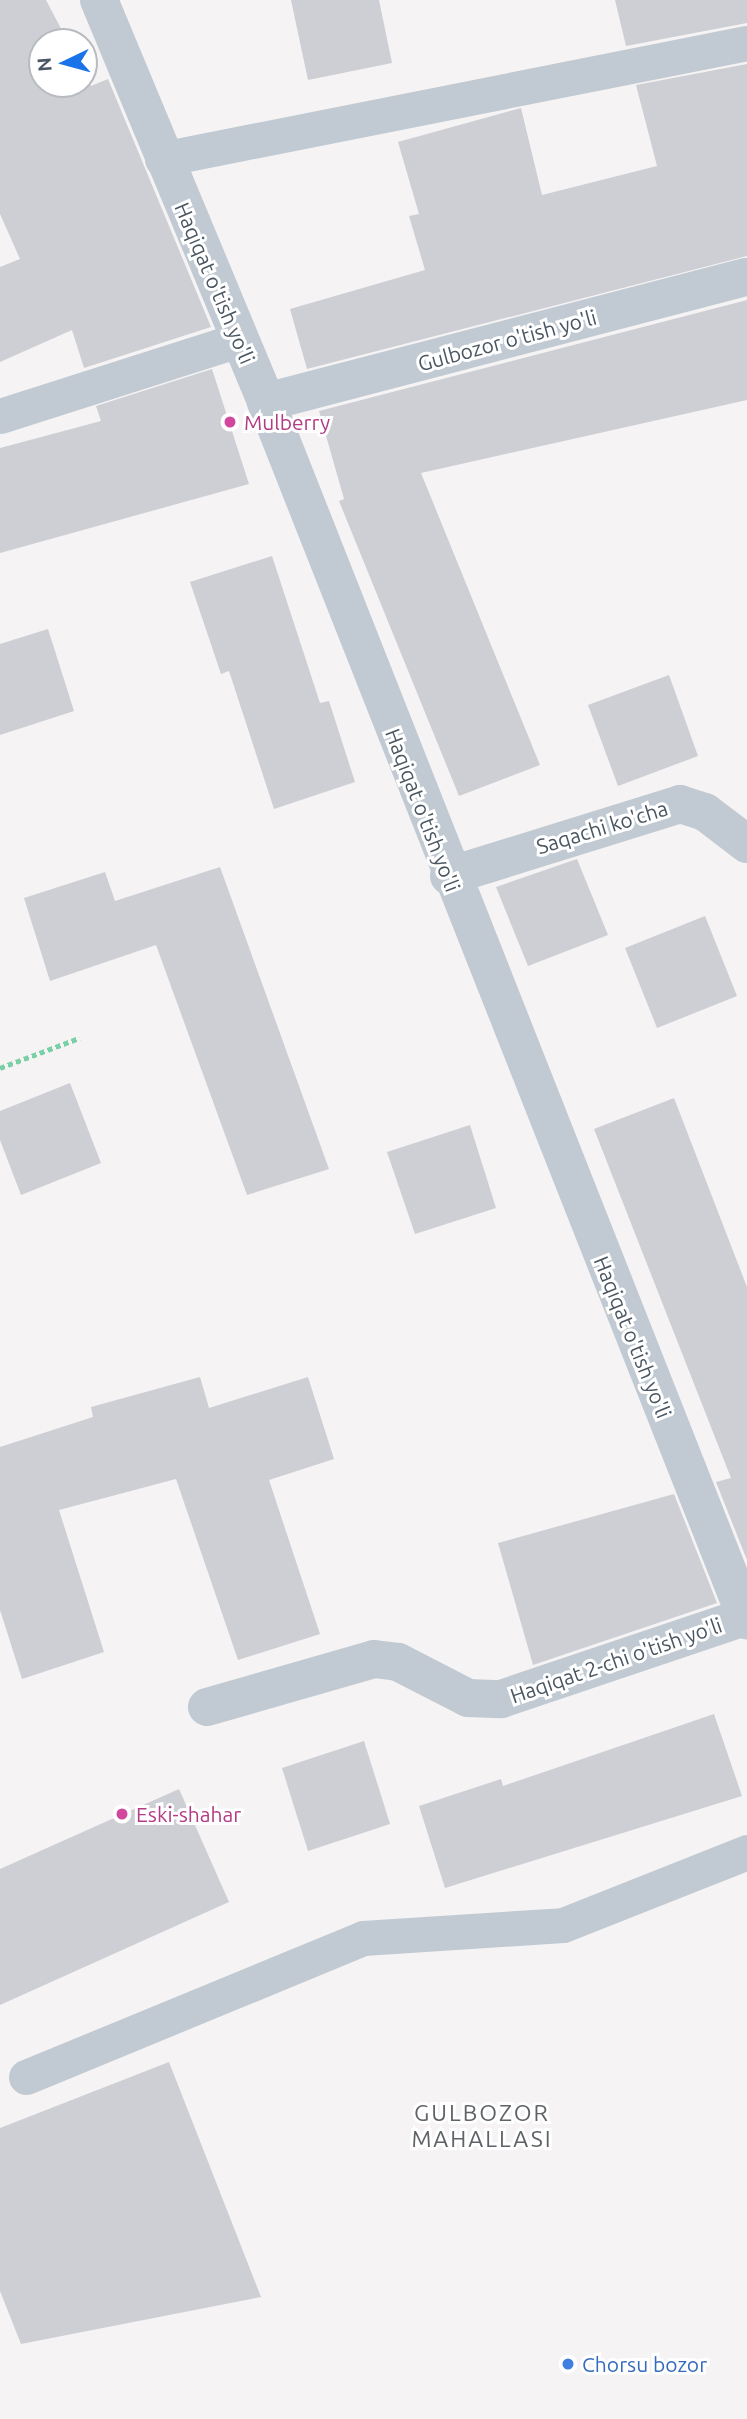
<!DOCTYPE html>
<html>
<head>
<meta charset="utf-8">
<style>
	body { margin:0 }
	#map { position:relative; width:747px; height:2419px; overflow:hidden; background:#f5f3f3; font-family:Ubuntu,sans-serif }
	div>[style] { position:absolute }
	.building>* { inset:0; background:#cdcfd5 }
	.path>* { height:4.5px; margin-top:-2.25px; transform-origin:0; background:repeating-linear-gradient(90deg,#7ad0a6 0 5px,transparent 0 8.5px) }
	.service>* { height:35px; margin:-17.5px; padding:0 17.5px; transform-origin:17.5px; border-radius:17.5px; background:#c1cad2 }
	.minor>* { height:38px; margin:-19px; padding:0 19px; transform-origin:19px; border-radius:19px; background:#c1cad2 }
	.dots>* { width:19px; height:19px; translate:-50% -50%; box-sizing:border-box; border:4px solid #fff; border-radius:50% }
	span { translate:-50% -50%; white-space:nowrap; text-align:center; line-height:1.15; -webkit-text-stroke:6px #fff; paint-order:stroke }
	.street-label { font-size:21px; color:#4a5661 }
	.hotel-label { font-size:21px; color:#b23c85 }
	.left { translate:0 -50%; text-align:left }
	.shop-label { font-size:21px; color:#366cbe }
	.neighbourhood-label { font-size:23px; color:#5f6368; letter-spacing:2px }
	.north { position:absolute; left:28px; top:28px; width:70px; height:70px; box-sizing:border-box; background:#fff; border:2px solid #b7bbc0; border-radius:50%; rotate:265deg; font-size:19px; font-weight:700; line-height:28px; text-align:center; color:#4a5661 }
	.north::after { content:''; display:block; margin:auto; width:24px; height:32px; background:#1a73e8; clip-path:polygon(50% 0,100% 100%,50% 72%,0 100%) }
</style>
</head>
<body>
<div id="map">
	<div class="building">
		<div style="clip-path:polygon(0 0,46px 0,68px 42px,42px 42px,42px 84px,84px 84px,84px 72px,91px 86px,108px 79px,211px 327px,84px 368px,72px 330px,0 362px,0 267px,20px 259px,0 214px)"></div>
		<div style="clip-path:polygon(291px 0,379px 0,392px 63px,308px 80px)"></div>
		<div style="clip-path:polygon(615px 0,747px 0,747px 23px,626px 46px)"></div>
		<div style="clip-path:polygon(747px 64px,747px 256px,307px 369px,290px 309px,425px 270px,409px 216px,419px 214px,398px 142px,521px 108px,542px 195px,657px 166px,636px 85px)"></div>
		<div style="clip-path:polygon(747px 300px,747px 400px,421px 473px,540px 765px,459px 796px,339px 501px,344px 499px,319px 411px)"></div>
		<div style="clip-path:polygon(212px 369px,249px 484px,0 553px,0 448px,101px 421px,96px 406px)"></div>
		<div style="clip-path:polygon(272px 556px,320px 703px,329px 701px,355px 782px,274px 809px,229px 671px,221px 674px,190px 582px)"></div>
		<div style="clip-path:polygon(48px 629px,74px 711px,0 735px,0 644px)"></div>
		<div style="clip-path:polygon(669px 675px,698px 756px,618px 786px,588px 705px)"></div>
		<div style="clip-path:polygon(577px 859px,608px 935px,528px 966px,496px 887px)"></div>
		<div style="clip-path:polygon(220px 867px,329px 1169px,247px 1195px,156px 945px,50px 981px,24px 898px,105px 872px,115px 901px)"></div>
		<div style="clip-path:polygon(705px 916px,737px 996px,657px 1028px,625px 948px)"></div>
		<div style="clip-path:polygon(70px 1083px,101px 1163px,21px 1195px,0 1140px,0 1111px)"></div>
		<div style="clip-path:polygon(674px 1098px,747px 1287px,747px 1560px,716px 1482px,731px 1478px,594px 1129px)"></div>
		<div style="clip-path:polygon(470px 1125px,496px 1208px,415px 1234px,387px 1152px)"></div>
		<div style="clip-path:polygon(200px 1377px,209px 1408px,308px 1377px,334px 1459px,269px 1480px,320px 1634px,238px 1660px,176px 1479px,59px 1510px,104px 1652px,22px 1679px,0 1610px,0 1447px,93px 1417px,91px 1407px)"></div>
		<div style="clip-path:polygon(674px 1494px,717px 1603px,533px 1665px,498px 1543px)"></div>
		<div style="clip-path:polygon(714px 1714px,742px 1796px,445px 1888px,419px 1806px,501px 1779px,503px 1786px)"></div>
		<div style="clip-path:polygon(364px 1741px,390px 1824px,308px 1851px,282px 1768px)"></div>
		<div style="clip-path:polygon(179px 1789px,229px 1902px,0 2005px,0 1869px)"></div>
		<div style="clip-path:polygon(169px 2062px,261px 2297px,21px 2344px,0 2291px,0 2128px)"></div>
	</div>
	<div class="path">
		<div style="left:0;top:1068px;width:85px;rotate:-20.8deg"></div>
	</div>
	<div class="service">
		<div style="left:162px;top:159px;width:596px;rotate:-11.22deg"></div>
		<div style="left:0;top:416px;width:250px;rotate:-17.7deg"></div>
		<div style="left:26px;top:2077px;width:365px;rotate:-22.4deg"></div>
		<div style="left:363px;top:1938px;width:200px;rotate:-3.7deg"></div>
		<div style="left:563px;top:1925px;width:198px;rotate:-21.6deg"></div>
	</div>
	<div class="minor">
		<div style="left:99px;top:0;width:435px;rotate:67.4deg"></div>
		<div style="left:266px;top:402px;width:1310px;rotate:68.45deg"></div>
		<div style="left:266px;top:402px;width:497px;rotate:-14.6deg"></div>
		<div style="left:449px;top:876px;width:242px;rotate:-17.3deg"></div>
		<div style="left:680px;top:804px;width:26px;rotate:18deg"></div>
		<div style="left:705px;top:812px;width:53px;rotate:37.3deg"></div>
		<div style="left:207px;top:1707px;width:174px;rotate:-16deg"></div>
		<div style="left:374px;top:1659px;width:24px;rotate:7deg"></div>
		<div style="left:398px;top:1662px;width:79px;rotate:27.2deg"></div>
		<div style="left:468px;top:1698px;width:33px;rotate:2deg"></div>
		<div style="left:501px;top:1699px;width:257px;rotate:-18.6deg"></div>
	</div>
	<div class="dots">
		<div style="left:230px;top:422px;background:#d1479c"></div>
		<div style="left:122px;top:1814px;background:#d1479c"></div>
		<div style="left:568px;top:2364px;background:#3f7fe0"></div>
	</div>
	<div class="street-label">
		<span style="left:215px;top:283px;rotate:67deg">Haqiqat o'tish yo'li</span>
		<span style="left:507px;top:340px;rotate:-15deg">Gulbozor o'tish yo'li</span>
		<span style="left:423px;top:810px;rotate:69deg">Haqiqat o'tish yo'li</span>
		<span style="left:602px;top:827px;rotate:-17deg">Saqachi ko'cha</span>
		<span style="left:633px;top:1337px;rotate:68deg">Haqiqat o'tish yo'li</span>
		<span style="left:616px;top:1660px;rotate:-19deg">Haqiqat 2-chi o'tish yo'li</span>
	</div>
	<div class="hotel-label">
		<span class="left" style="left:244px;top:422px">Mulberry</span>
		<span class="left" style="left:136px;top:1814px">Eski-shahar</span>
	</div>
	<div class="shop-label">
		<span class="left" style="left:582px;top:2364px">Chorsu bozor</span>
	</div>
	<div class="neighbourhood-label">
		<span style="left:482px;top:2126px">GULBOZOR<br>MAHALLASI</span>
	</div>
	<div class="north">N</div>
</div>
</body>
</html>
